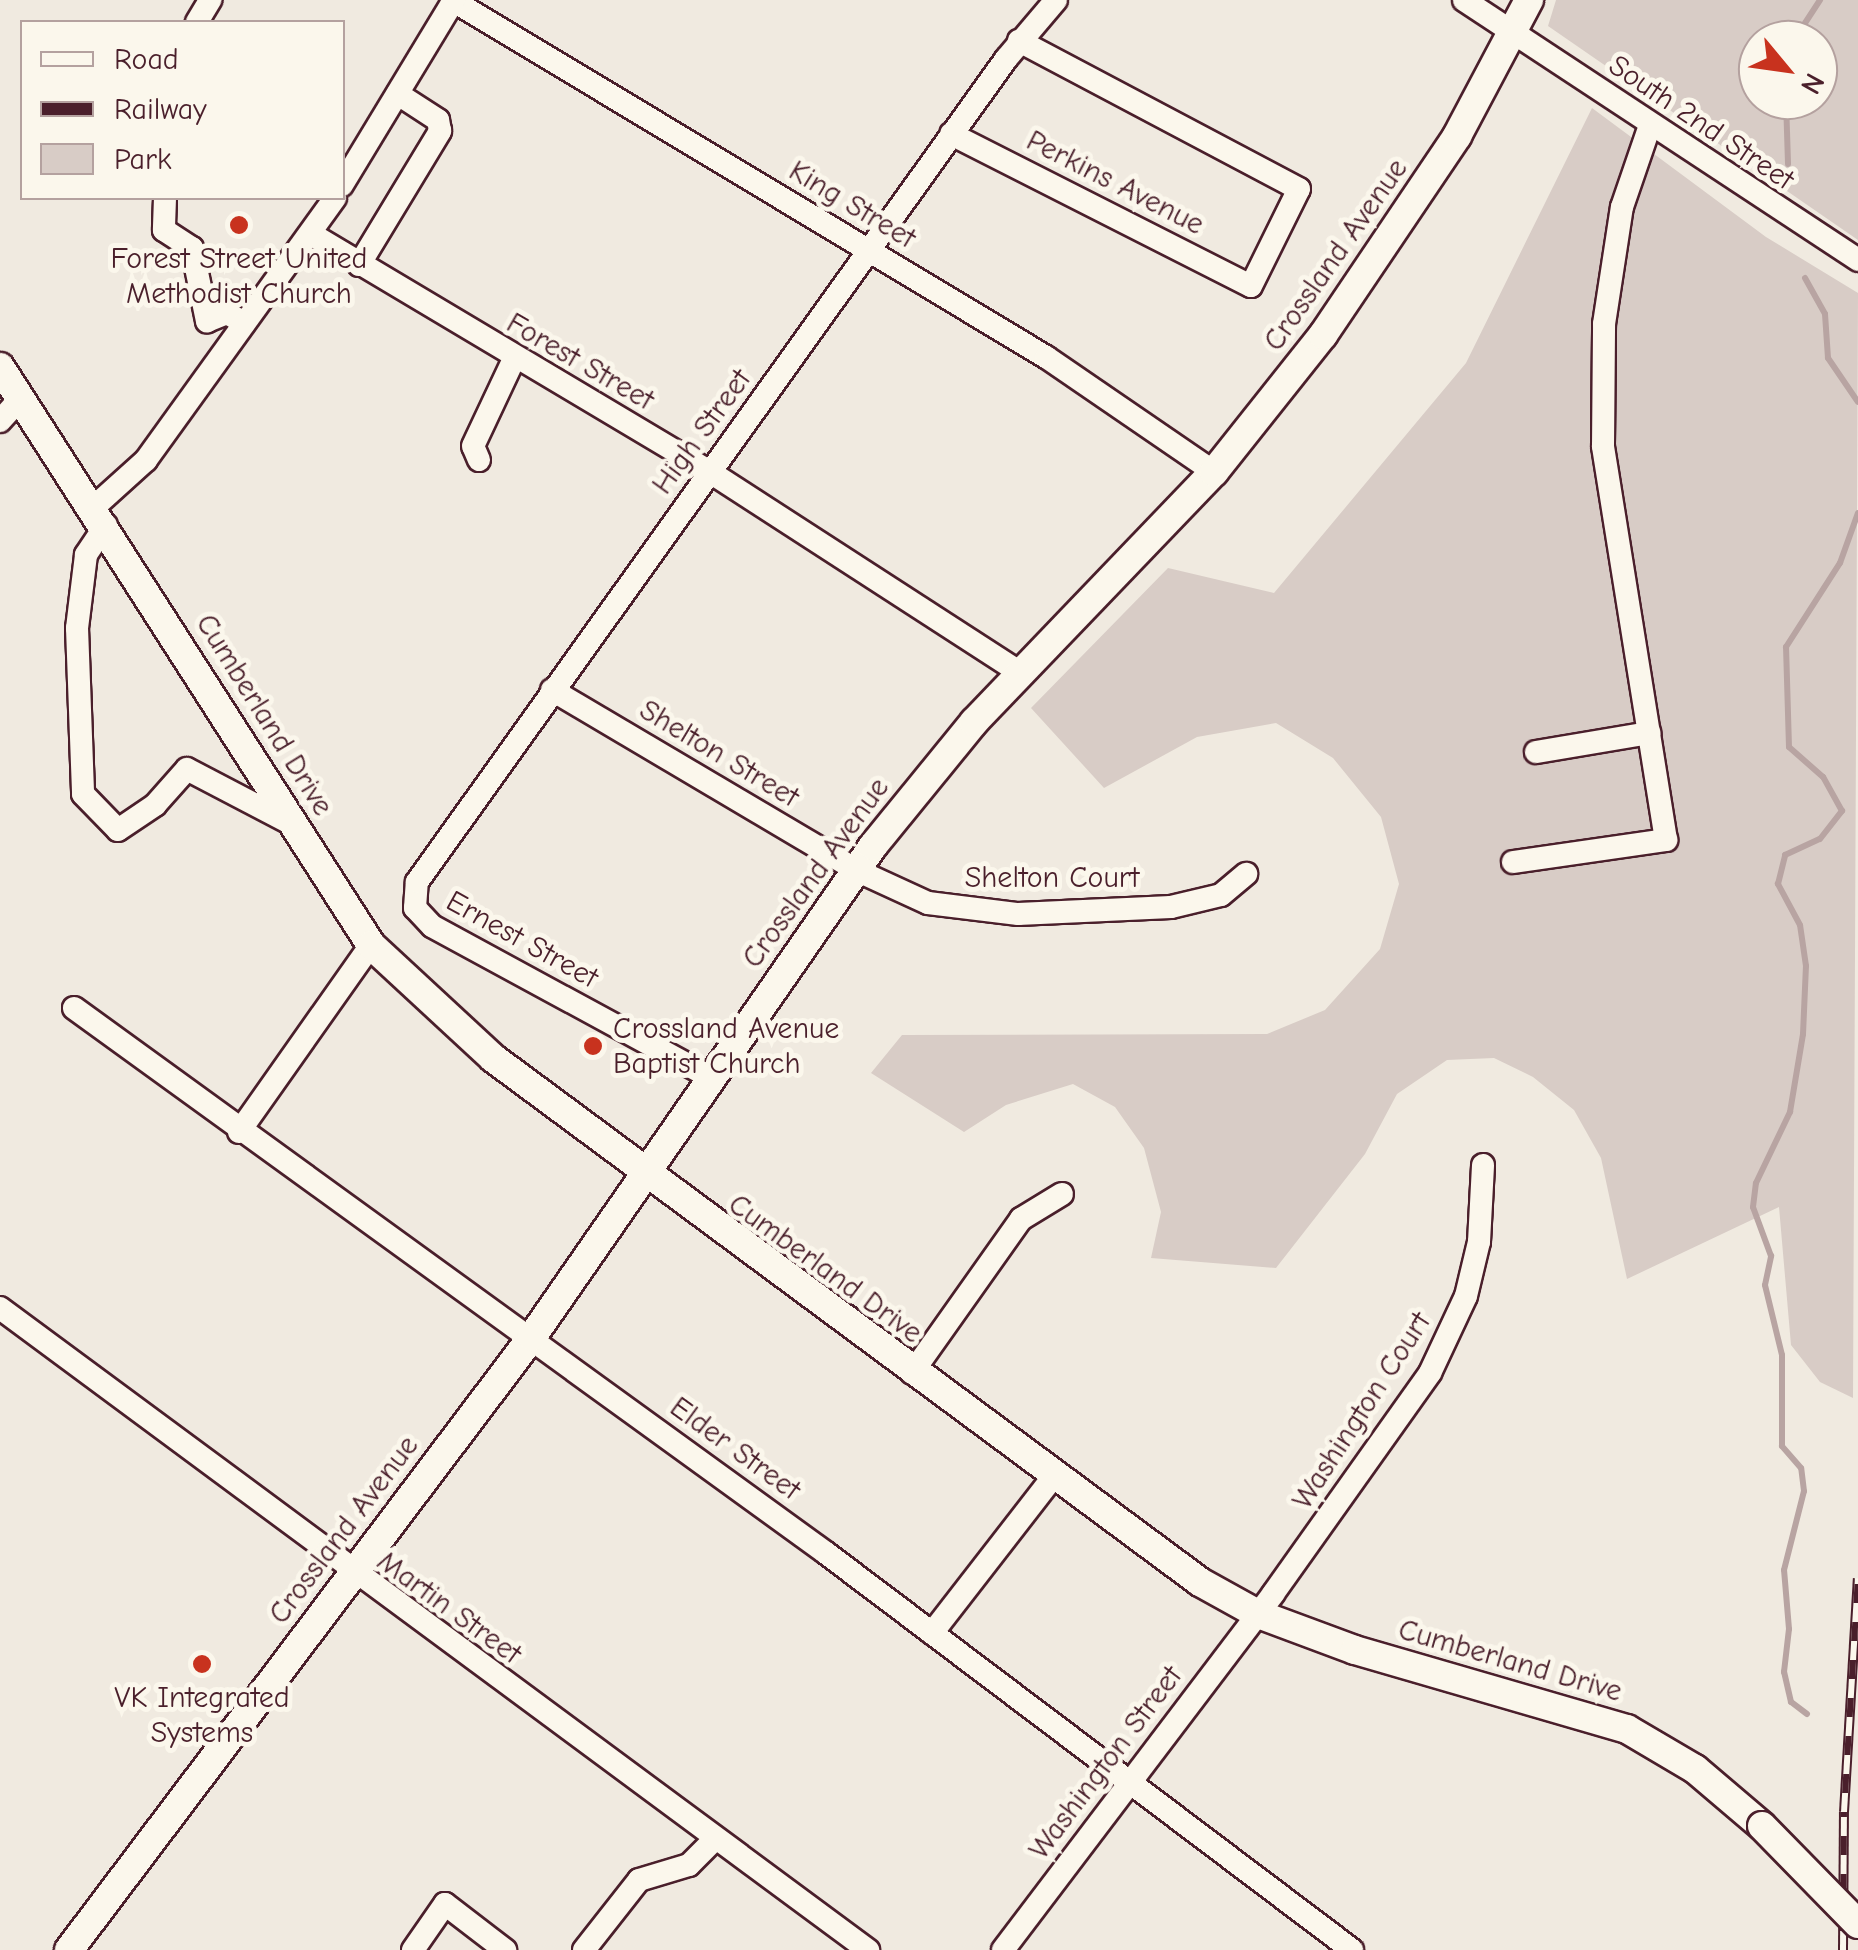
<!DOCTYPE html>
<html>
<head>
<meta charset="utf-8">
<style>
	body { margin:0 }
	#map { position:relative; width:1858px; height:1950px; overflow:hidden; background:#f0eae0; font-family:"Comic Neue",sans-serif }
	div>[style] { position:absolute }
	.green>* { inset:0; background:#d8ccc6 }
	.stream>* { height:6px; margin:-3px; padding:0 3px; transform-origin:3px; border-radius:3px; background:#b8a4a2 }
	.roads { filter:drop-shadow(2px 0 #4a1f2b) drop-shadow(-2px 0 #4a1f2b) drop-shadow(0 2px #4a1f2b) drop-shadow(0 -2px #4a1f2b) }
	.minor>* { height:22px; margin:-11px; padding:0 11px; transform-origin:11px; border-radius:11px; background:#fbf7ec }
	.major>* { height:28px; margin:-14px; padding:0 14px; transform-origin:14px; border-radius:14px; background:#fbf7ec }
	.rail>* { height:10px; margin-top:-5px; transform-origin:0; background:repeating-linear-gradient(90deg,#fbf7ec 0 19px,#4a1f2b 0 38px); box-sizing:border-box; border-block:2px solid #4a1f2b }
	.bridges { filter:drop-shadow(2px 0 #4a1f2b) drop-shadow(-2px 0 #4a1f2b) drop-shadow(0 2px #4a1f2b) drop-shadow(0 -2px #4a1f2b) }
	.major-bridge>* { height:28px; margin:-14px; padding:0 14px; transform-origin:14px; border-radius:14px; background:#fbf7ec }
	.dots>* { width:28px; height:28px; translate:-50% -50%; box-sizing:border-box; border:5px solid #fbf7ec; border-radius:50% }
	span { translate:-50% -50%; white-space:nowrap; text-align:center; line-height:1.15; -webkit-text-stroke:10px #fbf7ec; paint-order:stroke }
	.street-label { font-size:30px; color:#4a1f2b }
	.poi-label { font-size:30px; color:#4a1f2b }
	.left { translate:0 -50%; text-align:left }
	.legend { position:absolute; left:20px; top:20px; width:325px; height:180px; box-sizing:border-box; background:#fbf7ec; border:2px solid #b4a19f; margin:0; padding:12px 18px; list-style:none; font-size:30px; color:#4a1f2b }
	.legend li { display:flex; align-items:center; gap:20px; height:50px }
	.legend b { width:50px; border:2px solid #b4a19f }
	.north { position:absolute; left:1738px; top:20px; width:100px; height:100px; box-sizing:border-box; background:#fbf7ec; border:2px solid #b4a19f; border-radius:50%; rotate:119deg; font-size:28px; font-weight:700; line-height:40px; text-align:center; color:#4a1f2b }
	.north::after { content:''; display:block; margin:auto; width:35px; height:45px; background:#c8321e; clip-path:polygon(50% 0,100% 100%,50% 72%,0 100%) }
</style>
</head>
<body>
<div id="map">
	<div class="green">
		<div style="clip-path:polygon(evenodd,1556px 0,1858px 0,1858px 240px,1548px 26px,1556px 0,1818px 40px,1818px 100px,1758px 100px,1758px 40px,1818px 40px)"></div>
		<div style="clip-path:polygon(1592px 108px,1766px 237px,1858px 293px,1853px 1398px,1820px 1382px,1791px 1345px,1779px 1207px,1627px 1279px,1601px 1158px,1574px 1110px,1533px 1077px,1494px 1058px,1447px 1060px,1397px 1094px,1365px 1154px,1276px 1268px,1151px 1258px,1161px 1212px,1144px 1148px,1115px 1107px,1073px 1084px,1006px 1105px,964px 1132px,871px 1073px,902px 1035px,1267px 1034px,1325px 1010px,1380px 949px,1399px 884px,1381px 817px,1333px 758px,1276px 723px,1197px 737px,1104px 788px,1031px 708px,1168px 568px,1274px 593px,1466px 363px)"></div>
	</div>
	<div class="stream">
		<div style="left:1794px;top:40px;width:48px;rotate:-57deg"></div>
		<div style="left:1786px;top:100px;width:64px;rotate:88.2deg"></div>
		<div style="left:1805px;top:278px;width:41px;rotate:60.9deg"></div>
		<div style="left:1825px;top:314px;width:44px;rotate:86.1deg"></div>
		<div style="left:1828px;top:358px;width:53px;rotate:55.7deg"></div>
		<div style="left:1807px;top:1714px;width:20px;rotate:-143deg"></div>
		<div style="left:1791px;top:1702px;width:31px;rotate:-103deg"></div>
		<div style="left:1784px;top:1672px;width:43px;rotate:-83.4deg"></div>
		<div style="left:1789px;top:1629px;width:59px;rotate:-94.8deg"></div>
		<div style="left:1784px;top:1570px;width:81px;rotate:-75.8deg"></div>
		<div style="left:1804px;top:1491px;width:23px;rotate:-97deg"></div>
		<div style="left:1801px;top:1468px;width:29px;rotate:-131deg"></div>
		<div style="left:1782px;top:1446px;width:91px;rotate:-90deg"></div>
		<div style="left:1782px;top:1355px;width:72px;rotate:-103.7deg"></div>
		<div style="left:1765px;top:1285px;width:30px;rotate:-78deg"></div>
		<div style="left:1771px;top:1256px;width:52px;rotate:-110.2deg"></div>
		<div style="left:1753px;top:1207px;width:24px;rotate:-83deg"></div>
		<div style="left:1756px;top:1183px;width:79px;rotate:-64.4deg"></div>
		<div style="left:1790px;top:1112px;width:79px;rotate:-80.5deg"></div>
		<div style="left:1803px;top:1034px;width:68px;rotate:-87.5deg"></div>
		<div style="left:1806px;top:966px;width:41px;rotate:-98.3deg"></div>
		<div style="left:1800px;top:925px;width:47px;rotate:-118.2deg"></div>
		<div style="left:1778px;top:884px;width:30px;rotate:-76deg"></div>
		<div style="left:1785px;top:855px;width:38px;rotate:-25deg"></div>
		<div style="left:1820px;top:839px;width:36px;rotate:-52deg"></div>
		<div style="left:1842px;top:811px;width:39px;rotate:-119deg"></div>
		<div style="left:1823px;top:777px;width:45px;rotate:-138.6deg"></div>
		<div style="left:1789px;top:747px;width:100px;rotate:-91.7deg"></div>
		<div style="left:1786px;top:647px;width:100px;rotate:-57.3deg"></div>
		<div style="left:1840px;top:563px;width:53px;rotate:-70.2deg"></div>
	</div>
	<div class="roads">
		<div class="minor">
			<div style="left:452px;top:0;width:693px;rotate:31.01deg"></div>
			<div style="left:1046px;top:357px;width:204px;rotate:34.4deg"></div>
			<div style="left:1464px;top:0;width:472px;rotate:33.4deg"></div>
			<div style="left:197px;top:22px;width:26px;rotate:-59deg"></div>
			<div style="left:951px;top:134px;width:336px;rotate:26.9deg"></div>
			<div style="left:1251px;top:286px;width:108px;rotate:-63.7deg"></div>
			<div style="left:1299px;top:189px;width:317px;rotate:-152.1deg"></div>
			<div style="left:342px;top:185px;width:216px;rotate:-58.8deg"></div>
			<div style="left:165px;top:198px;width:32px;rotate:92deg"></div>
			<div style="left:164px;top:230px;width:33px;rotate:33deg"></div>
			<div style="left:192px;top:248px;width:75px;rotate:78.4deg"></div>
			<div style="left:207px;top:321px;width:22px;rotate:-22deg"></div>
			<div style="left:227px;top:313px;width:20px;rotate:30deg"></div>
			<div style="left:311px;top:234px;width:465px;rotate:30.8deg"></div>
			<div style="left:710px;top:472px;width:370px;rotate:32.9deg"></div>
			<div style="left:359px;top:265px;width:157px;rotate:-58.8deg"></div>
			<div style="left:440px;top:131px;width:11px;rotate:-100deg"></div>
			<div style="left:438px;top:120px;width:48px;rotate:-147deg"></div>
			<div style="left:0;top:421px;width:31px;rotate:-48deg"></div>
			<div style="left:479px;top:460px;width:15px;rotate:-113deg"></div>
			<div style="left:473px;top:446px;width:96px;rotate:-64.8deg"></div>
			<div style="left:94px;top:507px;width:70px;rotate:-42.1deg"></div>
			<div style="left:146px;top:460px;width:323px;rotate:-54.2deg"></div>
			<div style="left:106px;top:525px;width:36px;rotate:124deg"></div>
			<div style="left:86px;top:555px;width:74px;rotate:97deg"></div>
			<div style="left:77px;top:628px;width:166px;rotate:87.9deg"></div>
			<div style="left:83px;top:794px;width:50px;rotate:45.8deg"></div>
			<div style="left:118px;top:830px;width:45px;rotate:-34deg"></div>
			<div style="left:155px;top:805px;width:48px;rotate:-48.4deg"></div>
			<div style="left:187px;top:769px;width:121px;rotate:27.6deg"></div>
			<div style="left:552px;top:690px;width:353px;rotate:30.6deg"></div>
			<div style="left:856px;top:870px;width:79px;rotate:24.6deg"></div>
			<div style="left:928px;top:903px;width:91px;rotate:7deg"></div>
			<div style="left:1018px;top:914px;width:153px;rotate:-2.6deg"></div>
			<div style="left:1171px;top:907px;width:51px;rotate:-13.5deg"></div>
			<div style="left:1221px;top:895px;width:33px;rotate:-40deg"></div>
			<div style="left:1536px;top:752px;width:115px;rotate:-9.5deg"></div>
			<div style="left:1513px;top:862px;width:155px;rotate:-8.2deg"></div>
			<div style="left:1666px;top:840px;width:399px;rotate:-99.1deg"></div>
			<div style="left:1603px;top:446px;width:122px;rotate:-89.5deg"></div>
			<div style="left:1604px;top:324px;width:118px;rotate:-81.3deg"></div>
			<div style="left:1622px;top:207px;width:87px;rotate:-71.1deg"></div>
			<div style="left:74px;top:1008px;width:929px;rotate:35.93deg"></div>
			<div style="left:826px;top:1553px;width:659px;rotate:37.04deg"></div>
			<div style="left:710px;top:1077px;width:316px;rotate:-151.5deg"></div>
			<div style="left:432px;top:926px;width:25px;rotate:-133deg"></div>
			<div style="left:415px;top:908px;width:26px;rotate:-86deg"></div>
			<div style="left:417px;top:882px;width:1012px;rotate:-54.41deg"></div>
			<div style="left:1006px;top:59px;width:77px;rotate:-49.7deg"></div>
			<div style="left:239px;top:1132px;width:229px;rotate:-54.8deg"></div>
			<div style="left:0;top:1308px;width:1080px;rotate:36.49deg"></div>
			<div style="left:912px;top:1373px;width:189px;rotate:-54.7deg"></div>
			<div style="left:1021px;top:1219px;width:48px;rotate:-31.4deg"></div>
			<div style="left:932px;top:1633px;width:197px;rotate:-52.2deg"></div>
			<div style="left:413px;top:1950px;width:56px;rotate:-55.2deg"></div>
			<div style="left:445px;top:1904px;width:76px;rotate:37.5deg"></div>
			<div style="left:584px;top:1950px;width:89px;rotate:-51.8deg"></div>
			<div style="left:639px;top:1880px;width:52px;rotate:-16.7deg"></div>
			<div style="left:689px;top:1865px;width:37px;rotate:-45deg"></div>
			<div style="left:1003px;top:1950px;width:447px;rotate:-52.8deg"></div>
			<div style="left:1273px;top:1594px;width:271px;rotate:-54.6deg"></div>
			<div style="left:1430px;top:1373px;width:85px;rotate:-64.9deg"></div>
			<div style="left:1466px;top:1296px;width:56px;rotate:-76.5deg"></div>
			<div style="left:1479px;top:1242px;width:77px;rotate:-87deg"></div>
		</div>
		<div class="major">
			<div style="left:0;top:367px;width:687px;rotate:57.3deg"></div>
			<div style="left:371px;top:945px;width:166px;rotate:42.8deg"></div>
			<div style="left:493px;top:1058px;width:880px;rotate:36.54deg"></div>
			<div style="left:1200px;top:1582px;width:66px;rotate:28.9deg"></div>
			<div style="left:1258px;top:1614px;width:103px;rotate:20.4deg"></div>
			<div style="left:1355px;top:1650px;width:283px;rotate:16.2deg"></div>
			<div style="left:1627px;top:1729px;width:79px;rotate:30.5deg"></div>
			<div style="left:1695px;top:1769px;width:88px;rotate:40.4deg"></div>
			<div style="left:69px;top:1950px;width:768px;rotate:-52.94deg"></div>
			<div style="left:532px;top:1337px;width:598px;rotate:-55.22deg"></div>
			<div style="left:873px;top:846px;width:160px;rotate:-50.8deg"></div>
			<div style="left:974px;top:722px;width:347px;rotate:-46.2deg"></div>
			<div style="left:1214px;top:472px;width:175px;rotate:-51.5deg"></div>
			<div style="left:1323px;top:335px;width:240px;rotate:-56deg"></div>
			<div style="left:1457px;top:136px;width:154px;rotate:-62.1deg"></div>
		</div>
	</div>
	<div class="rail">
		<div style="left:1843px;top:1950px;width:138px;rotate:-89.6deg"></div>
		<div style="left:1844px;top:1812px;width:234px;rotate:-86.6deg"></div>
	</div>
	<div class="bridges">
		<div class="major-bridge">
			<div style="left:1762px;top:1826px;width:137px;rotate:45.6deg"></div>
		</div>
	</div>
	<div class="dots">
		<div style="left:239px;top:225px;background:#c8321e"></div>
		<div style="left:593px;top:1046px;background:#c8321e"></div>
		<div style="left:202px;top:1664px;background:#c8321e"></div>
	</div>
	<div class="street-label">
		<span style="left:1701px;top:123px;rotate:34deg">South 2nd Street</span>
		<span style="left:1115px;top:183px;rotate:27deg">Perkins Avenue</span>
		<span style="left:852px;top:205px;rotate:31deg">King Street</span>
		<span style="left:1336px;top:255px;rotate:-55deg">Crossland Avenue</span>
		<span style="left:580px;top:362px;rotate:30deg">Forest Street</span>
		<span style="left:702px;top:432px;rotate:-54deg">High Street</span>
		<span style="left:264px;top:715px;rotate:58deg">Cumberland Drive</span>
		<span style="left:719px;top:754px;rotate:31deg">Shelton Street</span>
		<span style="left:816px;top:873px;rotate:-54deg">Crossland Avenue</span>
		<span style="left:1052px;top:878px">Shelton Court</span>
		<span style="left:522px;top:940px;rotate:29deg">Ernest Street</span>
		<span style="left:825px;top:1269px;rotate:36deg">Cumberland Drive</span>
		<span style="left:1362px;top:1411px;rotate:-57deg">Washington Court</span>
		<span style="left:735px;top:1449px;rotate:36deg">Elder Street</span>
		<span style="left:344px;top:1530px;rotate:-53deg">Crossland Avenue</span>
		<span style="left:449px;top:1608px;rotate:36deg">Martin Street</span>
		<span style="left:1510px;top:1661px;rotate:16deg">Cumberland Drive</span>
		<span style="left:1106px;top:1763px;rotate:-53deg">Washington Street</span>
	</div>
	<div class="poi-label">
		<span style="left:239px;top:276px">Forest Street United<br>Methodist Church</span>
		<span class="left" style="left:613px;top:1046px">Crossland Avenue<br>Baptist Church</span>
		<span style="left:202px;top:1715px">VK Integrated<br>Systems</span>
	</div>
	<ul class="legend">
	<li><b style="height:12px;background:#fbf7ec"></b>Road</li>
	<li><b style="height:12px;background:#4a1f2b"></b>Railway</li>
	<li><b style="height:28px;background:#d8ccc6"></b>Park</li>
	</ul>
	<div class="north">N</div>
</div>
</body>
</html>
